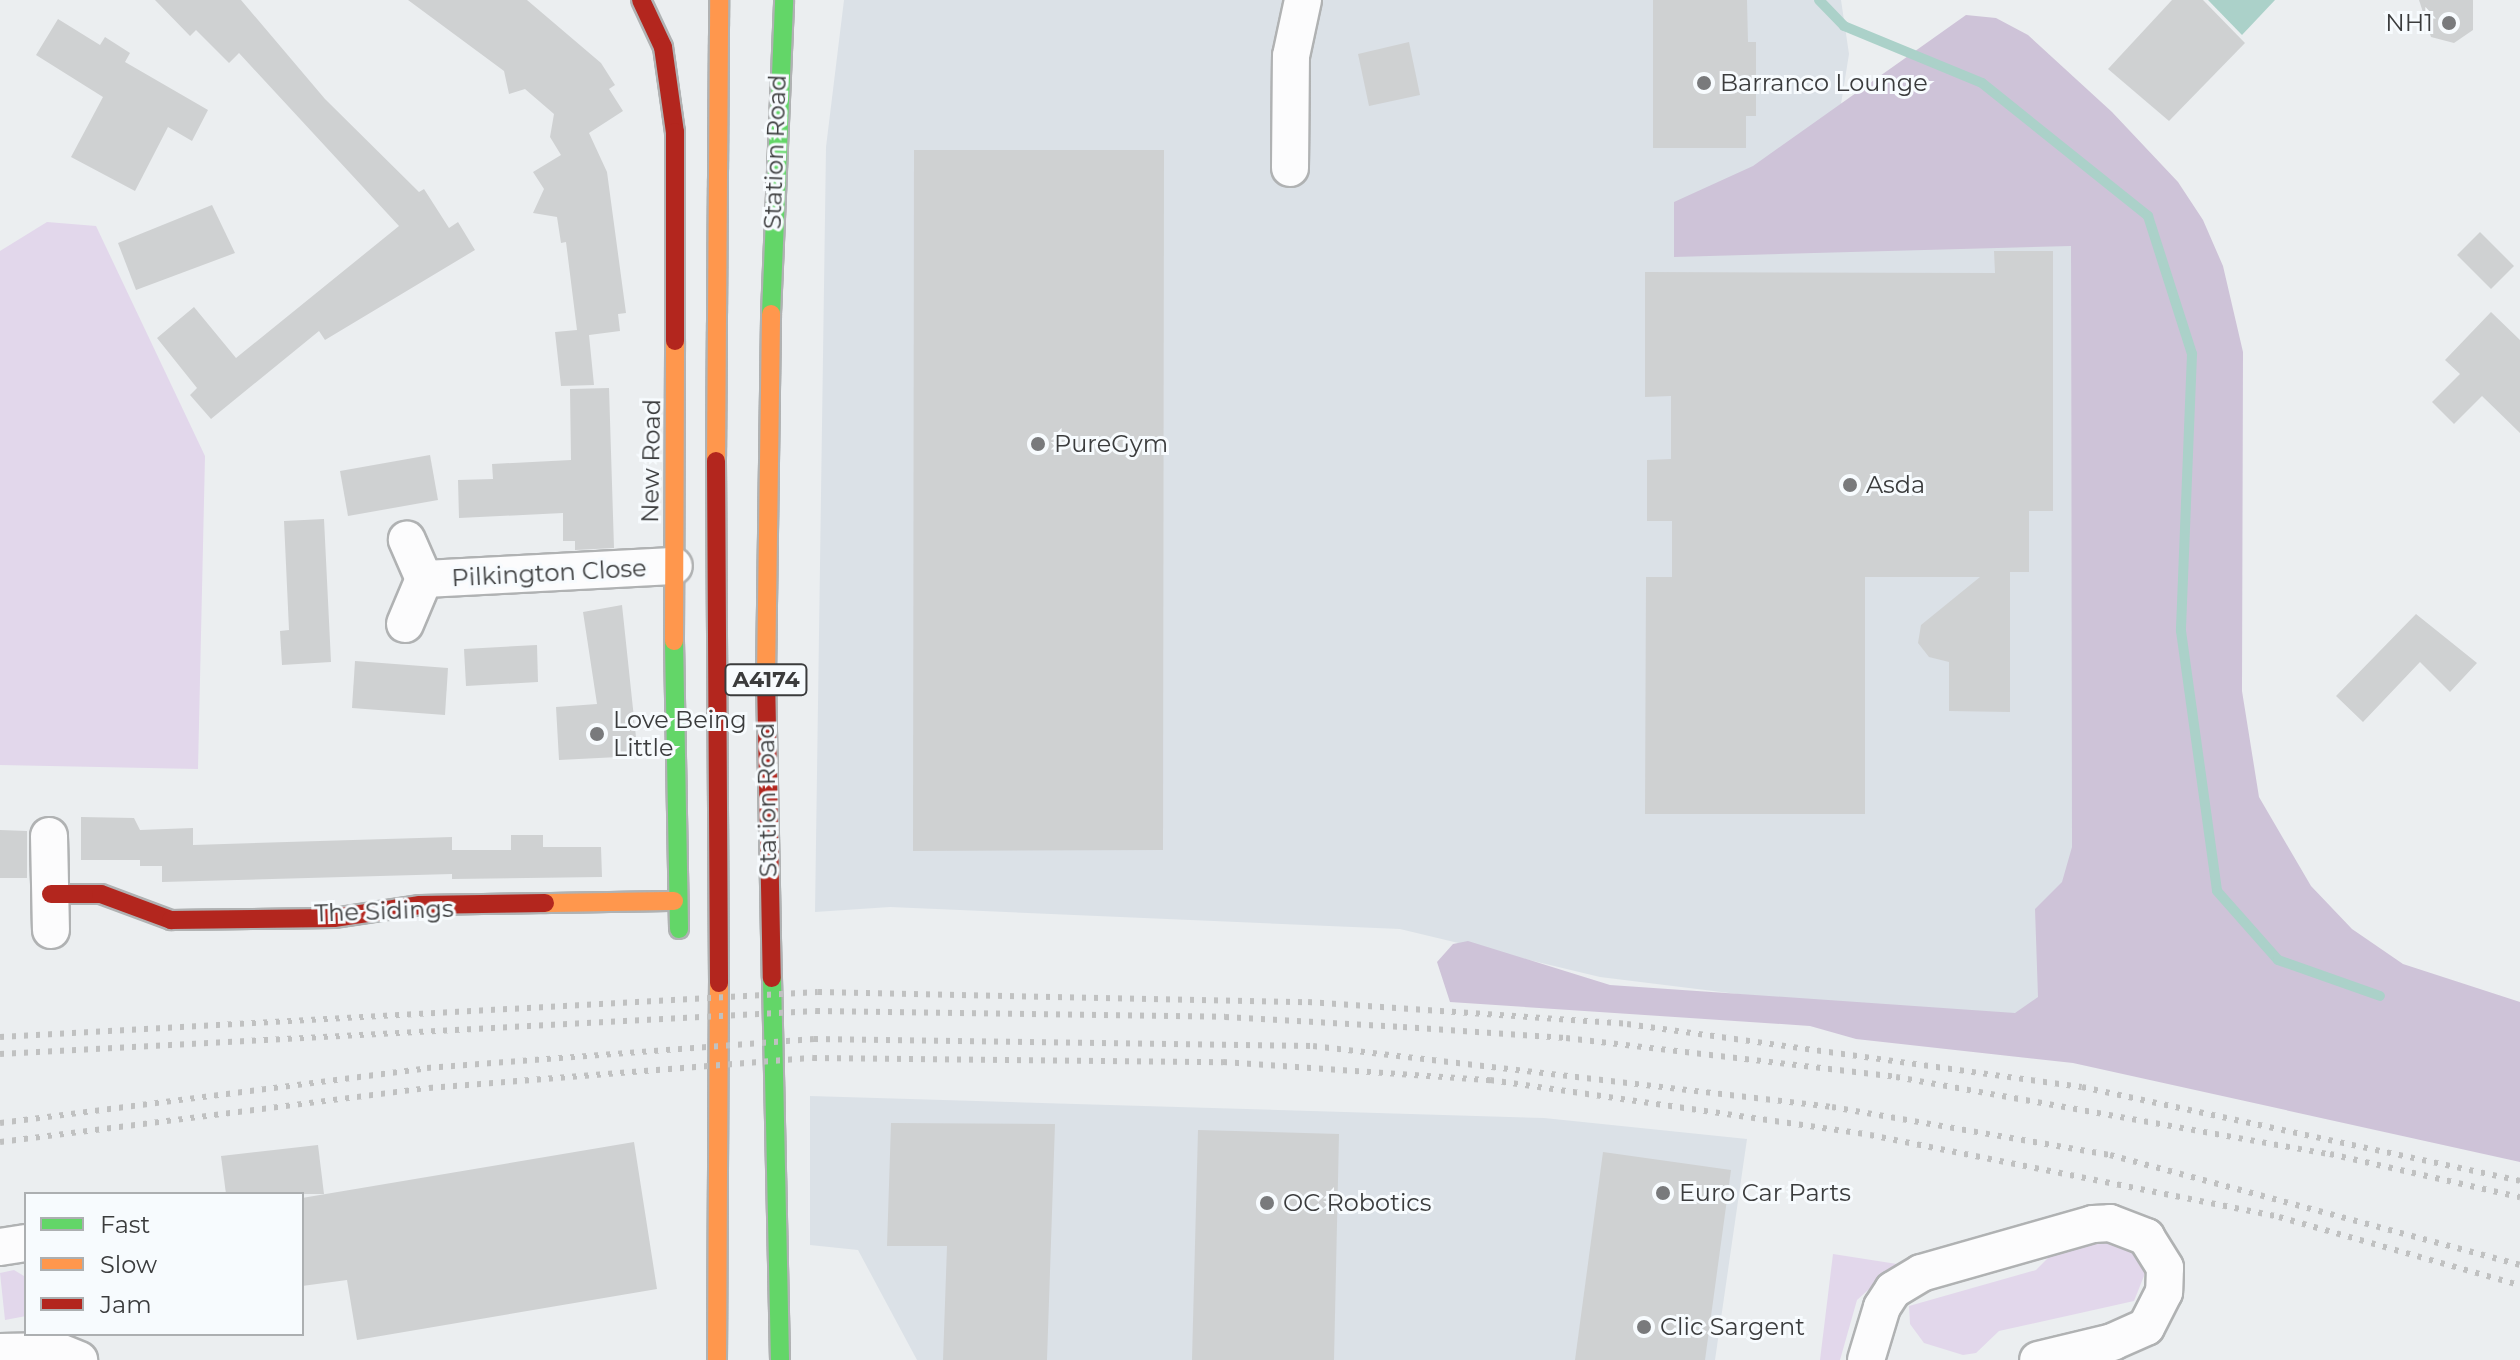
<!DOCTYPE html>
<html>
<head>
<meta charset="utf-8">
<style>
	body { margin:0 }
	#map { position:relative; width:2520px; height:1360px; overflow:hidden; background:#ebeef0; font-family:Montserrat,sans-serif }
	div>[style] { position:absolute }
	.built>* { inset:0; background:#dbe1e7 }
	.green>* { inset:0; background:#e2d7eb }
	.forest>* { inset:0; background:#cec3d8 }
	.water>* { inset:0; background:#abd1c9 }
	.stream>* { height:10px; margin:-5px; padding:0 5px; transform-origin:5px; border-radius:5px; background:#abd1c9 }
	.building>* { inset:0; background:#cfd1d2 }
	.roads { filter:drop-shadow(2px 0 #b0b2b3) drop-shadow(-2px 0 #b0b2b3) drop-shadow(0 2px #b0b2b3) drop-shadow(0 -2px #b0b2b3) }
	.street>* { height:36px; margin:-18px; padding:0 18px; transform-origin:18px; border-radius:18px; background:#fcfcfd }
	.fast>* { height:18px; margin:-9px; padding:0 9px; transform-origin:9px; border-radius:9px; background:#63d668 }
	.slow>* { height:18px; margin:-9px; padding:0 9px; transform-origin:9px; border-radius:9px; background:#ff974d }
	.jam>* { height:18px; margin:-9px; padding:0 9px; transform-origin:9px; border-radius:9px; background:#b3261e }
	.rail>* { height:6px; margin-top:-3px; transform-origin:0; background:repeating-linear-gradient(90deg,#c0c1c1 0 4px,transparent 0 12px) }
	.dots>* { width:22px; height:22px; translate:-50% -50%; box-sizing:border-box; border:4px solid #f7fbfe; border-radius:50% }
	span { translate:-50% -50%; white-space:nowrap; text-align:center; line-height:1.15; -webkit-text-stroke:6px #f7fbfe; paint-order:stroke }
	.shield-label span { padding:2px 6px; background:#f7fbfe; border:2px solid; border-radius:6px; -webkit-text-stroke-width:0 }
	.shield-label { font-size:22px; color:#3b3c3d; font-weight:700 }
	.poi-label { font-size:24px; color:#3b3c3d }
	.right { translate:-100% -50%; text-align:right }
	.left { translate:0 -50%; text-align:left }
	.street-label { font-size:24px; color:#3b3c3d }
	.legend { position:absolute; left:24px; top:1192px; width:280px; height:144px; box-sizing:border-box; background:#f7fbfe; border:2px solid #acafb1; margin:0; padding:10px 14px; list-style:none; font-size:24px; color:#3b3c3d }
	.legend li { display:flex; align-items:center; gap:16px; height:40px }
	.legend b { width:40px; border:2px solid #acafb1 }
</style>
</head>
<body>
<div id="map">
	<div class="built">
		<div style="clip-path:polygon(844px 0,1841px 0,1849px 54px,1841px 104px,2071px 245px,2073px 961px,2027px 1030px,1600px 977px,1400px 929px,890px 907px,815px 912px,826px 147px)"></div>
		<div style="clip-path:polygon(810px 1096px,1544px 1118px,1747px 1139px,1715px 1360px,917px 1360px,858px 1250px,810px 1245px)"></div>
	</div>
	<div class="green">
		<div style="clip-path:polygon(47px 222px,96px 226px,205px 456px,198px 769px,0 765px,0 251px)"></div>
		<div style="clip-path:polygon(2128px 1240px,2148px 1266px,2134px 1301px,1999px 1331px,1976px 1353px,1963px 1355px,1924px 1343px,1910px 1324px,1909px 1306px,2036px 1270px,2063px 1243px)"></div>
		<div style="clip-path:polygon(1833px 1254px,1897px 1264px,1857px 1300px,1840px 1360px,1820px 1360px)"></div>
		<div style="clip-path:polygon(14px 1270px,24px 1276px,26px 1316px,5px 1320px,0 1273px)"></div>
	</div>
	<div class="forest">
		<div style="clip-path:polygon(1966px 15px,1996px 18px,2028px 35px,2112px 112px,2178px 182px,2203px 220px,2223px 266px,2243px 352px,2242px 691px,2259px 797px,2311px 886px,2352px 929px,2403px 964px,2520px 1002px,2520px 1162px,2073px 1063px,1856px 1039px,1810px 1026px,1450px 1002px,1437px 962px,1453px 944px,1468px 941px,1610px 985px,2015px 1013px,2038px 997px,2035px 909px,2062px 882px,2072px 847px,2071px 246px,1674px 257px,1674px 202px,1753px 166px)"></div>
	</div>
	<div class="water">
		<div style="clip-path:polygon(2208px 0,2275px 0,2242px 35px)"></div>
	</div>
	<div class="stream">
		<div style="left:1819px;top:0;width:36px;rotate:46deg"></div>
		<div style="left:1844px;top:26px;width:149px;rotate:22.4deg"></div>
		<div style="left:1982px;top:83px;width:213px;rotate:38.7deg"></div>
		<div style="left:2148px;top:216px;width:145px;rotate:72.3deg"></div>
		<div style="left:2192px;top:354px;width:277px;rotate:92.3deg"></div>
		<div style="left:2181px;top:631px;width:262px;rotate:82.1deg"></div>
		<div style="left:2217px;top:891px;width:92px;rotate:48.5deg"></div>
		<div style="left:2278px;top:960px;width:108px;rotate:19.4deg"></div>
	</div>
	<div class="building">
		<div style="clip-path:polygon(155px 0,241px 0,325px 99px,419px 192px,424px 189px,449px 228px,458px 222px,475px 250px,325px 340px,319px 331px,211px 419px,190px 395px,197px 388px,157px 338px,194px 307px,236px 358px,399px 226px,239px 53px,229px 63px,196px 30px,190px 36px)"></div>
		<div style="clip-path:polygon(408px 0,527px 0,601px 63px,615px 85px,609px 89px,623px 111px,589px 133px,607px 172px,626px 313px,618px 314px,620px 331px,589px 335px,594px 385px,561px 386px,555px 332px,577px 330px,566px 242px,561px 243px,557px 217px,533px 213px,544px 189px,533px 172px,561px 155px,550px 137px,554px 114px,525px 89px,509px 94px,504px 71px)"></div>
		<div style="clip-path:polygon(1653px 0,1747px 0,1748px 42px,1756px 42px,1756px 116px,1746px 116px,1746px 148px,1653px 148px)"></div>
		<div style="clip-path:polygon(2172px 0,2203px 0,2245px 43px,2169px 121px,2108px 69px)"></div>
		<div style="clip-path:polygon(2419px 0,2473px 0,2473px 30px,2454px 43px,2431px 37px)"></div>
		<div style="clip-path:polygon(58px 19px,100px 45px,105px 37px,130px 53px,125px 62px,208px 110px,192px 141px,168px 127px,135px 191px,71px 157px,103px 97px,36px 55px)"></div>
		<div style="clip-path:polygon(1409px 42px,1420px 95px,1369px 106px,1358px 54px)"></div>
		<div style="clip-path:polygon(914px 150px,1164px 150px,1163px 850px,913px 851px)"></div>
		<div style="clip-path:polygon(212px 205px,235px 253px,136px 290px,118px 243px)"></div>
		<div style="clip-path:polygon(2480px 232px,2514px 266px,2491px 289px,2457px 255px)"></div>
		<div style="clip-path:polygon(1994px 251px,2053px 251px,2053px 511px,2029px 511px,2029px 572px,2010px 572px,2010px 712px,1949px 711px,1949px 662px,1929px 657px,1918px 643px,1921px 625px,1980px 577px,1865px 577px,1865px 814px,1645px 814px,1646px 577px,1672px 577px,1672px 521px,1647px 521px,1647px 460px,1671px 459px,1671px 396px,1645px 397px,1645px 272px,1995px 273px)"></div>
		<div style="clip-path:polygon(2491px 312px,2520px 340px,2520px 433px,2482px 396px,2454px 424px,2432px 402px,2460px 374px,2445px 360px)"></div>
		<div style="clip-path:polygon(609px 388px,614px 548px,575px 550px,575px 541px,563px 541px,563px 513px,459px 518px,458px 480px,493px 479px,492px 464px,571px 460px,570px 389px)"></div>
		<div style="clip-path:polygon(430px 455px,438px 500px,348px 516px,340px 471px)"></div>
		<div style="clip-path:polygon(324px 519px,331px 662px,282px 665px,280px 631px,289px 630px,284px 521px)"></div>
		<div style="clip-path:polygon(622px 605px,638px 756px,559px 760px,556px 707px,597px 704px,583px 612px)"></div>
		<div style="clip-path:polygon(2416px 614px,2477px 663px,2450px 692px,2420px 662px,2363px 722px,2336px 696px)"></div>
		<div style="clip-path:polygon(537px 645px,538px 682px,466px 686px,464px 649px)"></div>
		<div style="clip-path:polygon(355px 661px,448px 668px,445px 715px,352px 708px)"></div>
		<div style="clip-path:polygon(81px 817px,134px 818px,140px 830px,193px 828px,193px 845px,452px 837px,452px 874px,162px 882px,162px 866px,140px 866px,140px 860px,81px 860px)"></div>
		<div style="clip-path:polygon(0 830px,27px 831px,27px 878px,0 878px)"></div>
		<div style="clip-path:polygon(511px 835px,543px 835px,543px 847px,601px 847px,602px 877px,452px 879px,452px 850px,511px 850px)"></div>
		<div style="clip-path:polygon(891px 1123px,1055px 1124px,1047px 1360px,943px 1360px,947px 1246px,887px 1246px)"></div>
		<div style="clip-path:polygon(1198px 1130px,1339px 1134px,1334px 1360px,1192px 1360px)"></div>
		<div style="clip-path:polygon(634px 1142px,657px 1289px,357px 1340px,347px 1280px,302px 1286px,302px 1198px)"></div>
		<div style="clip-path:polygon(318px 1145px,324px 1194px,226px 1194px,221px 1156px)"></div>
		<div style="clip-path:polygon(1603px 1152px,1731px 1170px,1705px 1360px,1575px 1360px)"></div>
	</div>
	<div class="roads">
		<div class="street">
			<div style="left:1290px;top:168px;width:112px;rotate:-89.5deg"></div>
			<div style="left:1291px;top:56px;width:57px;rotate:-77.9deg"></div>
			<div style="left:424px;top:579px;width:250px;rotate:-3deg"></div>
			<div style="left:405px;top:624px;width:49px;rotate:-67.1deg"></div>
			<div style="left:424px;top:579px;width:43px;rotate:-113.6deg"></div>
			<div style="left:49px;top:836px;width:94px;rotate:88.8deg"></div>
			<div style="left:0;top:1247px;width:26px;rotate:-9deg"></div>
			<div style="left:0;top:1352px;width:57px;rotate:-1deg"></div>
			<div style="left:57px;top:1351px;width:24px;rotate:22deg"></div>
			<div style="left:1866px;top:1360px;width:55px;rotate:-73.2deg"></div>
			<div style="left:1882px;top:1307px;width:20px;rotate:-57deg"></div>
			<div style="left:1893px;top:1290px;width:33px;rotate:-31deg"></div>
			<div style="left:1921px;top:1273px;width:179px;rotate:-15.9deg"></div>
			<div style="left:2093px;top:1224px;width:17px;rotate:-3deg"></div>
			<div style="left:2110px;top:1223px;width:39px;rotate:21deg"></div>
			<div style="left:2146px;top:1237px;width:36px;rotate:58deg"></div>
			<div style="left:2165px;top:1268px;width:24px;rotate:92deg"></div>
			<div style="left:2164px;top:1292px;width:39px;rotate:117deg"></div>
			<div style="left:2146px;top:1327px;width:36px;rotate:156deg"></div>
			<div style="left:2113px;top:1342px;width:77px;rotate:166.5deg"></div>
		</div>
		<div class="fast">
			<div style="left:771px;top:314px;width:314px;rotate:-87.6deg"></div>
			<div style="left:674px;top:641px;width:288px;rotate:89deg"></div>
			<div style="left:772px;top:978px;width:382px;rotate:88.8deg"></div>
		</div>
		<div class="slow">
			<div style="left:716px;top:461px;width:461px;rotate:-89.6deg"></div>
			<div style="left:674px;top:641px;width:300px;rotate:-89.8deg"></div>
			<div style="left:766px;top:677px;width:363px;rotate:-89.2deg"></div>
			<div style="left:545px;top:903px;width:129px;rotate:-0.9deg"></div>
			<div style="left:717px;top:1360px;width:377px;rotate:-89.7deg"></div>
		</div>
		<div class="jam">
			<div style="left:641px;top:0;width:52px;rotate:64.9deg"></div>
			<div style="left:663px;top:47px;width:86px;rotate:82deg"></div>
			<div style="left:675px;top:132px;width:209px;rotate:90deg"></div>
			<div style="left:716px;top:461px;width:522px;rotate:89.67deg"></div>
			<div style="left:766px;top:677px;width:301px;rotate:88.9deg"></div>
			<div style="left:51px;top:894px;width:50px"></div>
			<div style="left:101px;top:894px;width:75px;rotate:20.4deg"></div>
			<div style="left:171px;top:920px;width:163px;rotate:-0.7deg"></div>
			<div style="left:334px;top:918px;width:87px;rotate:-8.6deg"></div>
			<div style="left:420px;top:905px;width:125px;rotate:-0.9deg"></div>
		</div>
	</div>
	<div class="rail">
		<div style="left:0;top:1037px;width:819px;rotate:-3.15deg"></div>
		<div style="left:818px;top:992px;width:490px;rotate:1.2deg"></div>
		<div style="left:1308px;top:1002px;width:320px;rotate:3.9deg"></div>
		<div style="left:1627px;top:1024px;width:459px;rotate:7.9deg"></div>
		<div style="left:2082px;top:1087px;width:448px;rotate:12.1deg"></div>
		<div style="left:0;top:1054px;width:817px;rotate:-3.02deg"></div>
		<div style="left:816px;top:1011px;width:409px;rotate:0.8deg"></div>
		<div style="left:1225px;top:1017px;width:178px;rotate:3.2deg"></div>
		<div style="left:1403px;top:1027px;width:163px;rotate:3.9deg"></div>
		<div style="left:1566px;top:1038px;width:332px;rotate:6.7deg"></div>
		<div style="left:1896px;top:1077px;width:441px;rotate:10.1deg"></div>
		<div style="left:2330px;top:1154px;width:195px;rotate:12.8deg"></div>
		<div style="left:0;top:1123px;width:431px;rotate:-7.3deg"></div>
		<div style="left:427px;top:1068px;width:388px;rotate:-4.3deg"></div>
		<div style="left:814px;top:1039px;width:499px;rotate:0.8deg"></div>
		<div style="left:1313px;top:1046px;width:523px;rotate:6.7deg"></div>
		<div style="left:1832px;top:1107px;width:282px;rotate:9.8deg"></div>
		<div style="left:2110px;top:1155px;width:424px;rotate:15deg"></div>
		<div style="left:0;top:1142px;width:432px;rotate:-7.2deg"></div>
		<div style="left:429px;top:1088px;width:385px;rotate:-4.5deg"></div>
		<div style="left:813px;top:1058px;width:410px;rotate:0.6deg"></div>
		<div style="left:1223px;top:1062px;width:268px;rotate:3.9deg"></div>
		<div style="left:1490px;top:1080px;width:384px;rotate:8.2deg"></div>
		<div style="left:1870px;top:1135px;width:417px;rotate:11.3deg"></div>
		<div style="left:2279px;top:1217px;width:250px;rotate:15.8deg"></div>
	</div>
	<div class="dots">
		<div style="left:2449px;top:23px;background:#797a7c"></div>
		<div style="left:1704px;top:83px;background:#797a7c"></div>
		<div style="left:1038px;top:444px;background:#797a7c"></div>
		<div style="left:1850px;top:485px;background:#797a7c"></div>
		<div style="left:597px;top:734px;background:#797a7c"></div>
		<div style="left:1663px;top:1193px;background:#797a7c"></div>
		<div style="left:1267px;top:1203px;background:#797a7c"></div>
		<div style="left:1644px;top:1327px;background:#797a7c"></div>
	</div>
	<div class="shield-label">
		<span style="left:766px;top:680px">A4174</span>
	</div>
	<div class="poi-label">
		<span class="right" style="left:2433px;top:23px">NH1</span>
		<span class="left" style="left:1720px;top:83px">Barranco Lounge</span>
		<span class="left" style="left:1054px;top:444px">PureGym</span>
		<span class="left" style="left:1866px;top:485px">Asda</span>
		<span class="left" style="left:613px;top:734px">Love Being<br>Little</span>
		<span class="left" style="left:1679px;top:1193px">Euro Car Parts</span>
		<span class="left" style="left:1283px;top:1203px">OC Robotics</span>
		<span class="left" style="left:1660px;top:1327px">Clic Sargent</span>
	</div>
	<div class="street-label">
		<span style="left:775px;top:152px;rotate:-88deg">Station Road</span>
		<span style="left:651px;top:461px;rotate:-89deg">New Road</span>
		<span style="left:549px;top:573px;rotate:-3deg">Pilkington Close</span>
		<span style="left:767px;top:800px;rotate:-91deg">Station Road</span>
		<span style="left:384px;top:911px;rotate:-2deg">The Sidings</span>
	</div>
	<ul class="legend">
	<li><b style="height:10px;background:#63d668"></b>Fast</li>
	<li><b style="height:10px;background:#ff974d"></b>Slow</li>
	<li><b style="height:10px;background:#b3261e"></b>Jam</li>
	</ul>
</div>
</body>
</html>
